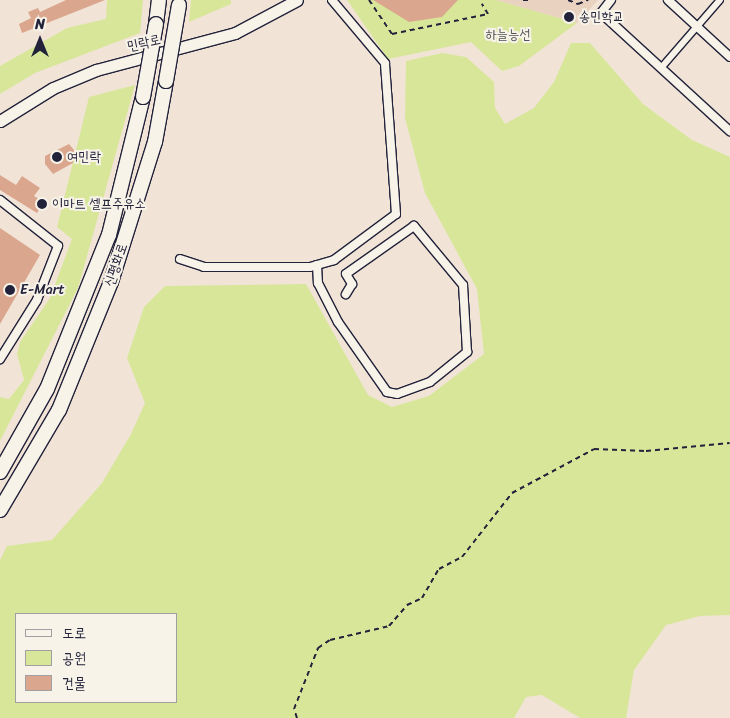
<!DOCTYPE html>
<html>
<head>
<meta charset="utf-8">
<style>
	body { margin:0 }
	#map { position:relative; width:730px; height:718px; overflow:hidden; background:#f1e4d6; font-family:Sriracha,"Poor Story",sans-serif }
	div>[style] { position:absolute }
	.built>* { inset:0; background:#ead2c0 }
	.green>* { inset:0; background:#d8e69a }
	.building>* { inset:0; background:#daa78e }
	.path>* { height:2px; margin-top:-1px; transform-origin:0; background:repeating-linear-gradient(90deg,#22223b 0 5px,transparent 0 9px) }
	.roads { filter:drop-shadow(1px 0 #22223b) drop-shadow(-1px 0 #22223b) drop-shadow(0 1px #22223b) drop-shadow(0 -1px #22223b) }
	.pedestrian>* { height:6px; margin:-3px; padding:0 3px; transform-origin:3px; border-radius:3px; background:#f7f3e8 }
	.minor>* { height:8px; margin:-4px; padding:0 4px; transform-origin:4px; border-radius:4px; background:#f7f3e8 }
	.secondary>* { height:11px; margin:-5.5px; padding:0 5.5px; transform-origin:5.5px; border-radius:5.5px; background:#f7f3e8 }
	.trunk>* { height:14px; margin:-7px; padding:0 7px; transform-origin:7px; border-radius:7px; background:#f7f3e8 }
	.bridges { filter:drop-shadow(1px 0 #22223b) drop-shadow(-1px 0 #22223b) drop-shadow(0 1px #22223b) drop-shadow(0 -1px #22223b) }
	.trunk-bridge>* { height:14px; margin:-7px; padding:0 7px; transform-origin:7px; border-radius:7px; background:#f7f3e8 }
	.dots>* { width:14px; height:14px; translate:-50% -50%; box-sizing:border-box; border:2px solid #f7f3e8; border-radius:50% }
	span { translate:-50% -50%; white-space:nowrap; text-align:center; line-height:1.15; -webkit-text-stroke:4px #f7f3e8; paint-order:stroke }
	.poi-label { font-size:14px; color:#22223b }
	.left { translate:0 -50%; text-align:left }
	.park-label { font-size:14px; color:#505353 }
	.street-label { font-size:14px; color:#22223b }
	.legend { position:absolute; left:15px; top:613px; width:162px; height:90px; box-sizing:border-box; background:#f7f3e8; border:1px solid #a29fa3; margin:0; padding:6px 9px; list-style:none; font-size:15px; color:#22223b }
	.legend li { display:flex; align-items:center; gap:10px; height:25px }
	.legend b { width:25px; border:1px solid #a29fa3 }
	.north { position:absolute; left:15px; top:15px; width:50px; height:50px; -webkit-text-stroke:4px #f7f3e8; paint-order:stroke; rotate:0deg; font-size:14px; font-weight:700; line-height:20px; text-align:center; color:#22223b }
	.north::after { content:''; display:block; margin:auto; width:18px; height:22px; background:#22223b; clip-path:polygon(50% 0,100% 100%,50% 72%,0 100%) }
</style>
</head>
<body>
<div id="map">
	<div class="built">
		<div style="clip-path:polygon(496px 0,598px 0,577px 23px)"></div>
	</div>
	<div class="green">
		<div style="clip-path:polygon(107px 0,143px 0,140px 33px,35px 73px,0 94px,0 66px,67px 28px,106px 19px)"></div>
		<div style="clip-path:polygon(191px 0,231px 0,231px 4px,189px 22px)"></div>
		<div style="clip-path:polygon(347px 0,496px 0,577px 23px,519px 66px,502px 71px,471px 42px,388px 59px)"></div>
		<div style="clip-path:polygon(evenodd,571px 43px,590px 43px,643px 104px,692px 140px,730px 157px,730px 615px,700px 616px,666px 625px,634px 670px,626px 718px,580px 718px,542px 695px,526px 697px,514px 718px,0 718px,0 560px,7px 546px,52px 540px,102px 483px,131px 434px,145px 403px,127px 358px,144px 307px,165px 286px,306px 284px,368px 395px,392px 407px,429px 396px,484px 354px,477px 289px,425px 193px,405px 118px,406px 61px,442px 53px,466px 57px,494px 82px,495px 108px,505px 124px,534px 108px,554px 82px,571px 43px,16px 614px,176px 614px,176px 702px,16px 702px,16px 614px)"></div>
		<div style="clip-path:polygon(135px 85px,78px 288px,0 441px,0 397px,9px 399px,24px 380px,17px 354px,20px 342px,50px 298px,72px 239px,57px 227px,89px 97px)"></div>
	</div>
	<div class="building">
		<div style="clip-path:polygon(66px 0,105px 0,22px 33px,19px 24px,31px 18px,28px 12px,38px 8px,40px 12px)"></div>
		<div style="clip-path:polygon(373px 0,458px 0,442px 17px,409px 22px)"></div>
		<div style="clip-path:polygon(69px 144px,74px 150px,73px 163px,53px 174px,45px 164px,45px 156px)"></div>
		<div style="clip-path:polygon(0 175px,16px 185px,22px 176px,40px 188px,34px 196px,44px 202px,37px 213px,0 190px)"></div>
		<div style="clip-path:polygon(0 228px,40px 255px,0 324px)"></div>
	</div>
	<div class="path">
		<div style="left:369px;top:0;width:41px;rotate:55.9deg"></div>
		<div style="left:392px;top:34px;width:98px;rotate:-11.8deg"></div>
		<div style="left:488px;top:14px;width:12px;rotate:-121deg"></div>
		<div style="left:523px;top:0;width:6px"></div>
		<div style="left:568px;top:0;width:11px;rotate:22deg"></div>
		<div style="left:578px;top:4px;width:11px;rotate:-22deg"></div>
		<div style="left:297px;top:718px;width:9px;rotate:-108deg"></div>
		<div style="left:294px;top:709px;width:66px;rotate:-68.5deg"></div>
		<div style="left:318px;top:648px;width:14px;rotate:-34deg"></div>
		<div style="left:330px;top:640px;width:61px;rotate:-13.3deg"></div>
		<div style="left:389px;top:626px;width:28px;rotate:-49deg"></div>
		<div style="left:407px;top:605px;width:17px;rotate:-25deg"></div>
		<div style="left:422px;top:598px;width:34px;rotate:-60deg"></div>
		<div style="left:439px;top:569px;width:26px;rotate:-28deg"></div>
		<div style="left:462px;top:557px;width:81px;rotate:-52deg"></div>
		<div style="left:512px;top:493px;width:93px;rotate:-28.2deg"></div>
		<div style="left:594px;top:449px;width:52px;rotate:2.2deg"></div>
		<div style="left:646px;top:451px;width:84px;rotate:-5.4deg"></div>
	</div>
	<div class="roads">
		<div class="pedestrian">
			<div style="left:661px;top:68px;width:90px;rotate:-49.1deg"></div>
		</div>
		<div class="minor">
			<div style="left:611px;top:0;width:16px;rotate:128deg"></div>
			<div style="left:601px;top:13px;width:175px;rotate:42.5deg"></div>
			<div style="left:668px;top:0;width:84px;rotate:42.6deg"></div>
			<div style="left:0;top:200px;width:74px;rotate:38.4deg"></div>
			<div style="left:58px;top:246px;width:58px;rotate:111.3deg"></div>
			<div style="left:37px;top:300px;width:70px;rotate:122.1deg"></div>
			<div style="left:180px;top:259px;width:25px;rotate:18deg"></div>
			<div style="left:204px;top:267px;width:106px"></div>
			<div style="left:310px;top:267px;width:25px;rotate:-16deg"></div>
			<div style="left:334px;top:260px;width:77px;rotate:-36.6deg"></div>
			<div style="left:396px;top:214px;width:151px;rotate:-94.2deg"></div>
			<div style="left:385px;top:63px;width:82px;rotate:-130.1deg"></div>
			<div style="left:317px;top:265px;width:18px;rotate:87deg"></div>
			<div style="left:318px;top:283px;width:44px;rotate:62.9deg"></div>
			<div style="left:338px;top:322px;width:85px;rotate:55deg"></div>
			<div style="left:387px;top:392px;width:10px;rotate:11deg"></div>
			<div style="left:397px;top:394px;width:35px;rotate:-20deg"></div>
			<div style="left:430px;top:382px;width:48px;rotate:-39deg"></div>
			<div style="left:467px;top:352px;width:67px;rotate:-93.4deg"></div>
			<div style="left:463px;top:285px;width:77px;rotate:-129.7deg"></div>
			<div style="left:414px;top:226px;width:83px;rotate:144.8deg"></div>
			<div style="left:346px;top:274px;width:12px;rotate:59deg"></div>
			<div style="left:352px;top:284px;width:12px;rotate:121deg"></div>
		</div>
		<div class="secondary">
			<div style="left:0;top:121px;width:62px;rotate:-31.9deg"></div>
			<div style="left:53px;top:88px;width:47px;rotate:-22.7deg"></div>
			<div style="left:96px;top:70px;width:144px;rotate:-14.9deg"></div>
			<div style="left:235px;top:33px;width:70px;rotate:-28deg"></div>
		</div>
		<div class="trunk">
			<div style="left:156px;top:24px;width:24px;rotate:-83deg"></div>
			<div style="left:0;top:472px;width:95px;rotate:-60.5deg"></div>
			<div style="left:47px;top:389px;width:166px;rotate:-68.1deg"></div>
			<div style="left:109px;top:235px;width:142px;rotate:-76.2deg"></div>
			<div style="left:0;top:510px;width:116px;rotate:-59.5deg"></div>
			<div style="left:59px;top:410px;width:138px;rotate:-67.9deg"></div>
			<div style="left:111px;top:282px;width:147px;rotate:-72.6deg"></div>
			<div style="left:155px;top:142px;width:62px;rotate:-79.8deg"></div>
		</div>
	</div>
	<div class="bridges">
		<div class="trunk-bridge">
			<div style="left:166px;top:81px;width:77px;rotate:-80.3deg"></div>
			<div style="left:143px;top:97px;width:74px;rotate:-79.9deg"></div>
		</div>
	</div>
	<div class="dots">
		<div style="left:569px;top:17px;background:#22223b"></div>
		<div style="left:57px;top:157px;background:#22223b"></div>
		<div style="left:42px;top:204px;background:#22223b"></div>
		<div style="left:10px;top:290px;background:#22223b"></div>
	</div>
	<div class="poi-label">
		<span class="left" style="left:579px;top:17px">송민학교</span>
		<span class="left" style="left:67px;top:157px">여민락</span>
		<span class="left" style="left:52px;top:204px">이마트 셀프주유소</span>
		<span class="left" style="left:20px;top:290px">E-Mart</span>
	</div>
	<div class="park-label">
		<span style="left:508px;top:35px">하늘능선</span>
	</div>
	<div class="street-label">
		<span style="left:144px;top:43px;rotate:-12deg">민락로</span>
		<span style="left:116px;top:265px;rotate:-71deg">신평화로</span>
	</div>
	<ul class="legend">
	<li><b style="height:6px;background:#f7f3e8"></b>도로</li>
	<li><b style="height:14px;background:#d8e69a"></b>공원</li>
	<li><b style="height:14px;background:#daa78e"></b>건물</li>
	</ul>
	<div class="north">N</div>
</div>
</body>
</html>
